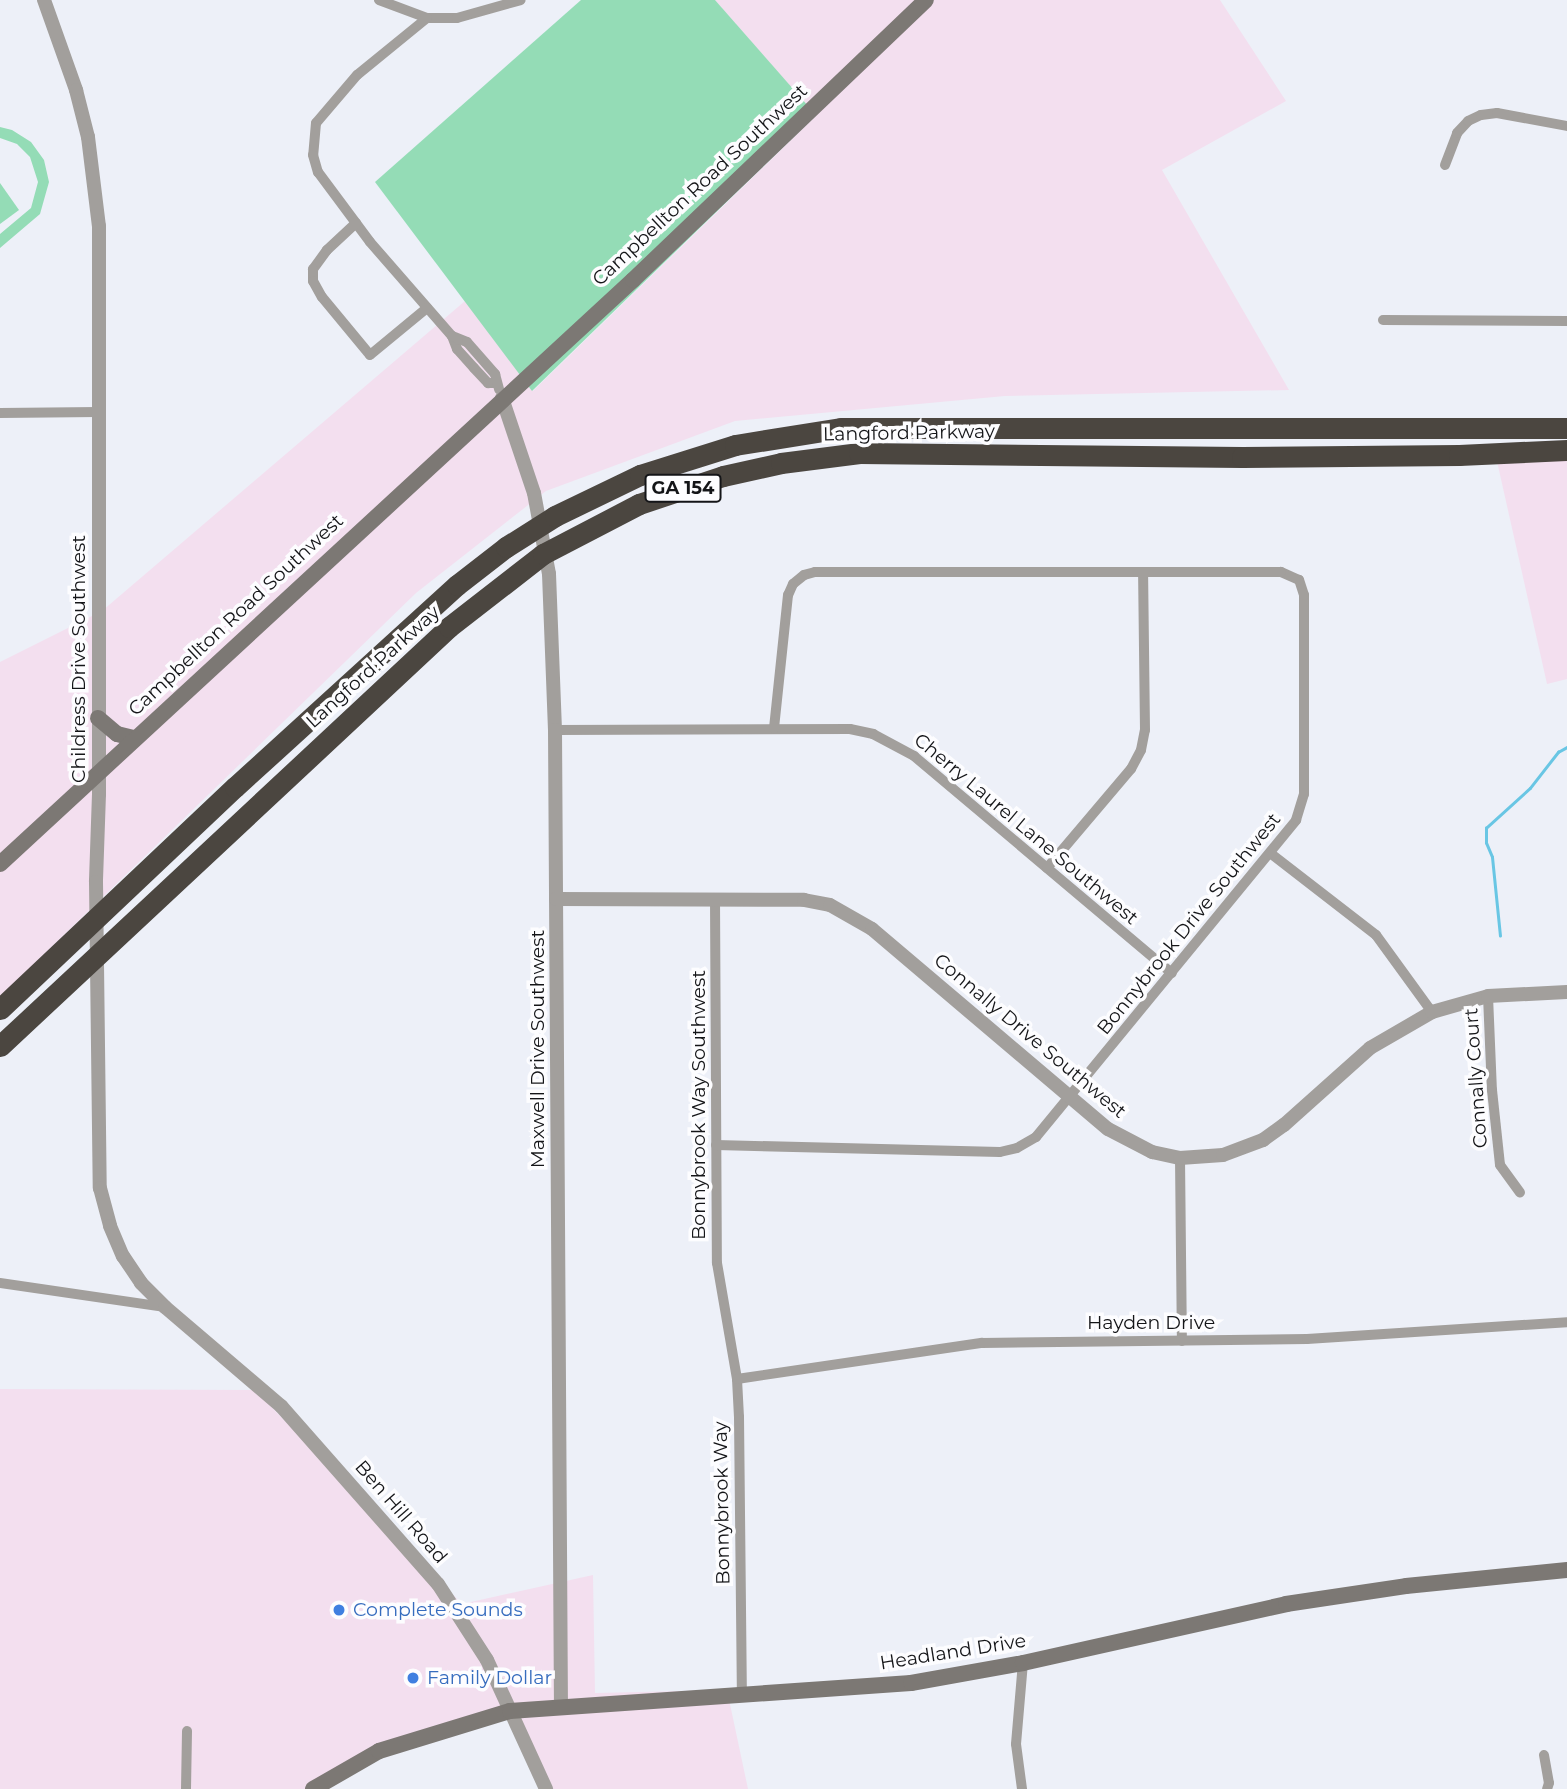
<!DOCTYPE html>
<html>
<head>
<meta charset="utf-8">
<style>
	body { margin:0 }
	#map { position:relative; width:1567px; height:1789px; overflow:hidden; background:#edf0f8; font-family:Montserrat,sans-serif }
	div>[style] { position:absolute }
	.commercial>* { inset:0; background:#f3dfef }
	.green>* { inset:0; background:#94dcb6 }
	.stream>* { height:2.5px; margin:-1.25px; padding:0 1.25px; transform-origin:1.25px; border-radius:1.25px; background:#69c6e4 }
	.minor>* { height:10px; margin:-5px; padding:0 5px; transform-origin:5px; border-radius:5px; background:#a29f9c }
	.tertiary>* { height:14px; margin:-7px; padding:0 7px; transform-origin:7px; border-radius:7px; background:#a29f9c }
	.secondary>* { height:16px; margin:-8px; padding:0 8px; transform-origin:8px; border-radius:8px; background:#7c7874 }
	.motorway>* { height:21px; margin:-10.5px; padding:0 10.5px; transform-origin:10.5px; border-radius:10.5px; background:#4b4640 }
	.dots>* { width:19px; height:19px; translate:-50% -50%; box-sizing:border-box; border:4px solid #fdfdff; border-radius:50% }
	span { translate:-50% -50%; white-space:nowrap; text-align:center; line-height:1.15; -webkit-text-stroke:7px #fdfdff; paint-order:stroke }
	.shield-label span { padding:2px 5px; background:#fdfdff; border:2px solid; border-radius:5px; -webkit-text-stroke-width:0 }
	.shield-label { font-size:18px; color:#141518; font-weight:700 }
	.street-label { font-size:19px; color:#141518 }
	.shop-label { font-size:19px; color:#366cbe }
	.left { translate:0 -50%; text-align:left }
</style>
</head>
<body>
<div id="map">
	<div class="commercial">
		<div style="clip-path:polygon(715px 0,1220px 0,1286px 101px,1162px 170px,1289px 390px,1005px 396px,735px 421px,546px 491px,416px 593px,0 997px,0 662px,102px 611px,465px 301px,533px 391px,816px 116px)"></div>
		<div style="clip-path:polygon(1567px 456px,1567px 679px,1547px 684px,1496px 457px)"></div>
		<div style="clip-path:polygon(0 1389px,255px 1390px,462px 1604px,593px 1575px,595px 1693px,727px 1690px,748px 1789px,553px 1789px,517px 1715px,425px 1736px,314px 1789px,0 1789px)"></div>
	</div>
	<div class="green">
		<div style="clip-path:polygon(581px 0,715px 0,816px 115px,532px 391px,375px 182px)"></div>
		<div style="clip-path:polygon(0 127px,12px 130px,31px 142px,44px 160px,49px 182px,40px 214px,0 248px,0 234px,31px 208px,38px 182px,30px 157px,17px 144px,0 138px)"></div>
		<div style="clip-path:polygon(0 183px,19px 210px,0 224px)"></div>
	</div>
	<div class="stream">
		<div style="left:1500px;top:936px;width:79px;rotate:-95.8deg"></div>
		<div style="left:1492px;top:857px;width:15px;rotate:-113deg"></div>
		<div style="left:1486px;top:843px;width:15px;rotate:-90deg"></div>
		<div style="left:1486px;top:828px;width:59px;rotate:-42.3deg"></div>
		<div style="left:1530px;top:788px;width:46px;rotate:-52.1deg"></div>
		<div style="left:1558px;top:752px;width:10px;rotate:-29deg"></div>
	</div>
	<div class="minor">
		<div style="left:379px;top:0;width:51px;rotate:20.6deg"></div>
		<div style="left:427px;top:18px;width:30px"></div>
		<div style="left:457px;top:18px;width:66px;rotate:-15.7deg"></div>
		<div style="left:427px;top:18px;width:90px;rotate:140.8deg"></div>
		<div style="left:357px;top:75px;width:63px;rotate:130.5deg"></div>
		<div style="left:316px;top:123px;width:32px;rotate:95deg"></div>
		<div style="left:313px;top:155px;width:18px;rotate:74deg"></div>
		<div style="left:318px;top:172px;width:87px;rotate:53.4deg"></div>
		<div style="left:370px;top:242px;width:125px;rotate:48.9deg"></div>
		<div style="left:452px;top:336px;width:14px;rotate:69deg"></div>
		<div style="left:457px;top:349px;width:25px;rotate:48deg"></div>
		<div style="left:474px;top:368px;width:21px;rotate:47deg"></div>
		<div style="left:488px;top:383px;width:8px"></div>
		<div style="left:1445px;top:165px;width:34px;rotate:-69deg"></div>
		<div style="left:1457px;top:133px;width:16px;rotate:-47deg"></div>
		<div style="left:1468px;top:121px;width:14px;rotate:-25deg"></div>
		<div style="left:1481px;top:115px;width:16px;rotate:-7deg"></div>
		<div style="left:1497px;top:113px;width:71px;rotate:10.5deg"></div>
		<div style="left:356px;top:223px;width:40px;rotate:137deg"></div>
		<div style="left:327px;top:250px;width:24px;rotate:126deg"></div>
		<div style="left:313px;top:269px;width:12px;rotate:90deg"></div>
		<div style="left:313px;top:281px;width:18px;rotate:61deg"></div>
		<div style="left:322px;top:297px;width:75px;rotate:50.4deg"></div>
		<div style="left:370px;top:355px;width:74px;rotate:-39.5deg"></div>
		<div style="left:1383px;top:320px;width:184px;rotate:0.3deg"></div>
		<div style="left:452px;top:336px;width:16px;rotate:22deg"></div>
		<div style="left:467px;top:342px;width:43px;rotate:48.8deg"></div>
		<div style="left:495px;top:374px;width:16px;rotate:75deg"></div>
		<div style="left:0;top:413px;width:98px;rotate:-0.6deg"></div>
		<div style="left:555px;top:730px;width:295px;rotate:-0.2deg"></div>
		<div style="left:850px;top:729px;width:24px;rotate:12deg"></div>
		<div style="left:873px;top:734px;width:47px;rotate:28.2deg"></div>
		<div style="left:914px;top:756px;width:337px;rotate:40.1deg"></div>
		<div style="left:1270px;top:853px;width:134px;rotate:37.7deg"></div>
		<div style="left:1376px;top:935px;width:95px;rotate:54deg"></div>
		<div style="left:1047px;top:868px;width:130px;rotate:-49.7deg"></div>
		<div style="left:1131px;top:769px;width:21px;rotate:-62deg"></div>
		<div style="left:1141px;top:750px;width:20px;rotate:-79deg"></div>
		<div style="left:1145px;top:730px;width:158px;rotate:-90.7deg"></div>
		<div style="left:715px;top:899px;width:364px;rotate:89.7deg"></div>
		<div style="left:717px;top:1263px;width:118px;rotate:80.2deg"></div>
		<div style="left:737px;top:1379px;width:38px;rotate:87deg"></div>
		<div style="left:739px;top:1417px;width:278px;rotate:89.4deg"></div>
		<div style="left:1488px;top:996px;width:94px;rotate:87.6deg"></div>
		<div style="left:1492px;top:1090px;width:75px;rotate:83.9deg"></div>
		<div style="left:1500px;top:1165px;width:34px;rotate:54deg"></div>
		<div style="left:716px;top:1145px;width:284px;rotate:1.4deg"></div>
		<div style="left:1000px;top:1152px;width:17px;rotate:-13deg"></div>
		<div style="left:1017px;top:1148px;width:22px;rotate:-30deg"></div>
		<div style="left:1036px;top:1137px;width:410px;rotate:-50.6deg"></div>
		<div style="left:1296px;top:820px;width:27px;rotate:-73deg"></div>
		<div style="left:1304px;top:794px;width:199px;rotate:-90deg"></div>
		<div style="left:1304px;top:595px;width:16px;rotate:-108deg"></div>
		<div style="left:1299px;top:580px;width:20px;rotate:-156deg"></div>
		<div style="left:1281px;top:572px;width:466px;rotate:180deg"></div>
		<div style="left:815px;top:572px;width:11px;rotate:165deg"></div>
		<div style="left:804px;top:575px;width:14px;rotate:141deg"></div>
		<div style="left:793px;top:584px;width:12px;rotate:114deg"></div>
		<div style="left:788px;top:595px;width:134px;rotate:96deg"></div>
		<div style="left:1180px;top:1158px;width:183px;rotate:89.4deg"></div>
		<div style="left:0;top:1283px;width:167px;rotate:8.3deg"></div>
		<div style="left:737px;top:1379px;width:248px;rotate:-8.4deg"></div>
		<div style="left:982px;top:1343px;width:325px;rotate:-0.7deg"></div>
		<div style="left:1307px;top:1339px;width:261px;rotate:-3.7deg"></div>
		<div style="left:1544px;top:1755px;width:28px;rotate:80deg"></div>
		<div style="left:1549px;top:1783px;width:6px;rotate:108deg"></div>
		<div style="left:186px;top:1789px;width:58px;rotate:-89deg"></div>
		<div style="left:1022px;top:1789px;width:45px;rotate:-97.6deg"></div>
		<div style="left:1016px;top:1744px;width:81px;rotate:-85.1deg"></div>
	</div>
	<div class="tertiary">
		<div style="left:44px;top:0;width:96px;rotate:70.4deg"></div>
		<div style="left:76px;top:90px;width:49px;rotate:75.7deg"></div>
		<div style="left:88px;top:137px;width:90px;rotate:83deg"></div>
		<div style="left:99px;top:226px;width:568px;rotate:90deg"></div>
		<div style="left:99px;top:794px;width:88px;rotate:92deg"></div>
		<div style="left:96px;top:882px;width:306px;rotate:89.3deg"></div>
		<div style="left:100px;top:1188px;width:39px;rotate:75deg"></div>
		<div style="left:110px;top:1226px;width:33px;rotate:67deg"></div>
		<div style="left:123px;top:1256px;width:32px;rotate:56deg"></div>
		<div style="left:141px;top:1283px;width:34px;rotate:45deg"></div>
		<div style="left:165px;top:1307px;width:153px;rotate:40.5deg"></div>
		<div style="left:281px;top:1406px;width:237px;rotate:48.6deg"></div>
		<div style="left:438px;top:1584px;width:90px;rotate:57.2deg"></div>
		<div style="left:487px;top:1660px;width:142px;rotate:65.4deg"></div>
		<div style="left:502px;top:398px;width:100px;rotate:71.4deg"></div>
		<div style="left:534px;top:493px;width:82px;rotate:79.5deg"></div>
		<div style="left:549px;top:574px;width:156px;rotate:87.8deg"></div>
		<div style="left:555px;top:730px;width:976px;rotate:89.65deg"></div>
		<div style="left:556px;top:899px;width:248px;rotate:0.2deg"></div>
		<div style="left:804px;top:900px;width:26px;rotate:11deg"></div>
		<div style="left:830px;top:905px;width:48px;rotate:29.7deg"></div>
		<div style="left:872px;top:929px;width:309px;rotate:40.3deg"></div>
		<div style="left:1108px;top:1129px;width:50px;rotate:27.6deg"></div>
		<div style="left:1152px;top:1152px;width:29px;rotate:12deg"></div>
		<div style="left:1180px;top:1158px;width:43px;rotate:-4deg"></div>
		<div style="left:1223px;top:1155px;width:43px;rotate:-20.6deg"></div>
		<div style="left:1263px;top:1140px;width:26px;rotate:-36deg"></div>
		<div style="left:1284px;top:1125px;width:115px;rotate:-41.8deg"></div>
		<div style="left:1370px;top:1048px;width:72px;rotate:-30.1deg"></div>
		<div style="left:1432px;top:1012px;width:58px;rotate:-15.9deg"></div>
		<div style="left:1488px;top:996px;width:79px;rotate:-2.9deg"></div>
	</div>
	<div class="secondary">
		<div style="left:98px;top:718px;width:25px;rotate:40deg"></div>
		<div style="left:117px;top:734px;width:16px;rotate:14deg"></div>
		<div style="left:0;top:864px;width:861px;rotate:-42.69deg"></div>
		<div style="left:633px;top:280px;width:405px;rotate:-43.7deg"></div>
		<div style="left:313px;top:1789px;width:76px;rotate:-29.9deg"></div>
		<div style="left:379px;top:1751px;width:137px;rotate:-17deg"></div>
		<div style="left:510px;top:1711px;width:402px;rotate:-4deg"></div>
		<div style="left:911px;top:1683px;width:114px;rotate:-10.1deg"></div>
		<div style="left:1023px;top:1663px;width:270px;rotate:-12.6deg"></div>
		<div style="left:1286px;top:1604px;width:121px;rotate:-8.5deg"></div>
		<div style="left:1406px;top:1586px;width:162px;rotate:-5.7deg"></div>
	</div>
	<div class="motorway">
		<div style="left:0;top:1009px;width:323px;rotate:-43.4deg"></div>
		<div style="left:235px;top:787px;width:300px;rotate:-42.3deg"></div>
		<div style="left:457px;top:585px;width:62px;rotate:-37.8deg"></div>
		<div style="left:506px;top:547px;width:58px;rotate:-32.3deg"></div>
		<div style="left:555px;top:516px;width:94px;rotate:-25.8deg"></div>
		<div style="left:640px;top:475px;width:100px;rotate:-17.5deg"></div>
		<div style="left:735px;top:445px;width:107px;rotate:-9.1deg"></div>
		<div style="left:841px;top:428px;width:726px"></div>
		<div style="left:0;top:1046px;width:614px;rotate:-43.02deg"></div>
		<div style="left:449px;top:627px;width:119px;rotate:-37.8deg"></div>
		<div style="left:543px;top:554px;width:108px;rotate:-27.5deg"></div>
		<div style="left:639px;top:504px;width:89px;rotate:-18.4deg"></div>
		<div style="left:723px;top:476px;width:59px;rotate:-12.6deg"></div>
		<div style="left:781px;top:463px;width:79px;rotate:-7.3deg"></div>
		<div style="left:859px;top:453px;width:383px;rotate:0.6deg"></div>
		<div style="left:1242px;top:457px;width:217px;rotate:-0.5deg"></div>
		<div style="left:1459px;top:455px;width:108px;rotate:-2.7deg"></div>
	</div>
	<div class="dots">
		<div style="left:339px;top:1610px;background:#3f7fe0"></div>
		<div style="left:413px;top:1678px;background:#3f7fe0"></div>
	</div>
	<div class="shield-label">
		<span style="left:683px;top:488px">GA 154</span>
	</div>
	<div class="street-label">
		<span style="left:700px;top:185px;rotate:-43deg">Campbellton Road Southwest</span>
		<span style="left:909px;top:433px;rotate:-1deg">Langford Parkway</span>
		<span style="left:236px;top:615px;rotate:-43deg">Campbellton Road Southwest</span>
		<span style="left:79px;top:659px;rotate:-90deg">Childress Drive Southwest</span>
		<span style="left:373px;top:667px;rotate:-42deg">Langford Parkway</span>
		<span style="left:1026px;top:829px;rotate:40deg">Cherry Laurel Lane Southwest</span>
		<span style="left:1189px;top:924px;rotate:-51deg">Bonnybrook Drive Southwest</span>
		<span style="left:1030px;top:1036px;rotate:40deg">Connally Drive Southwest</span>
		<span style="left:538px;top:1049px;rotate:-90deg">Maxwell Drive Southwest</span>
		<span style="left:1476px;top:1078px;rotate:-94deg">Connally Court</span>
		<span style="left:699px;top:1105px;rotate:-90deg">Bonnybrook Way Southwest</span>
		<span style="left:1151px;top:1323px">Hayden Drive</span>
		<span style="left:722px;top:1503px;rotate:-91deg">Bonnybrook Way</span>
		<span style="left:401px;top:1512px;rotate:49deg">Ben Hill Road</span>
		<span style="left:953px;top:1652px;rotate:-9deg">Headland Drive</span>
	</div>
	<div class="shop-label">
		<span class="left" style="left:353px;top:1610px">Complete Sounds</span>
		<span class="left" style="left:427px;top:1678px">Family Dollar</span>
	</div>
</div>
</body>
</html>
